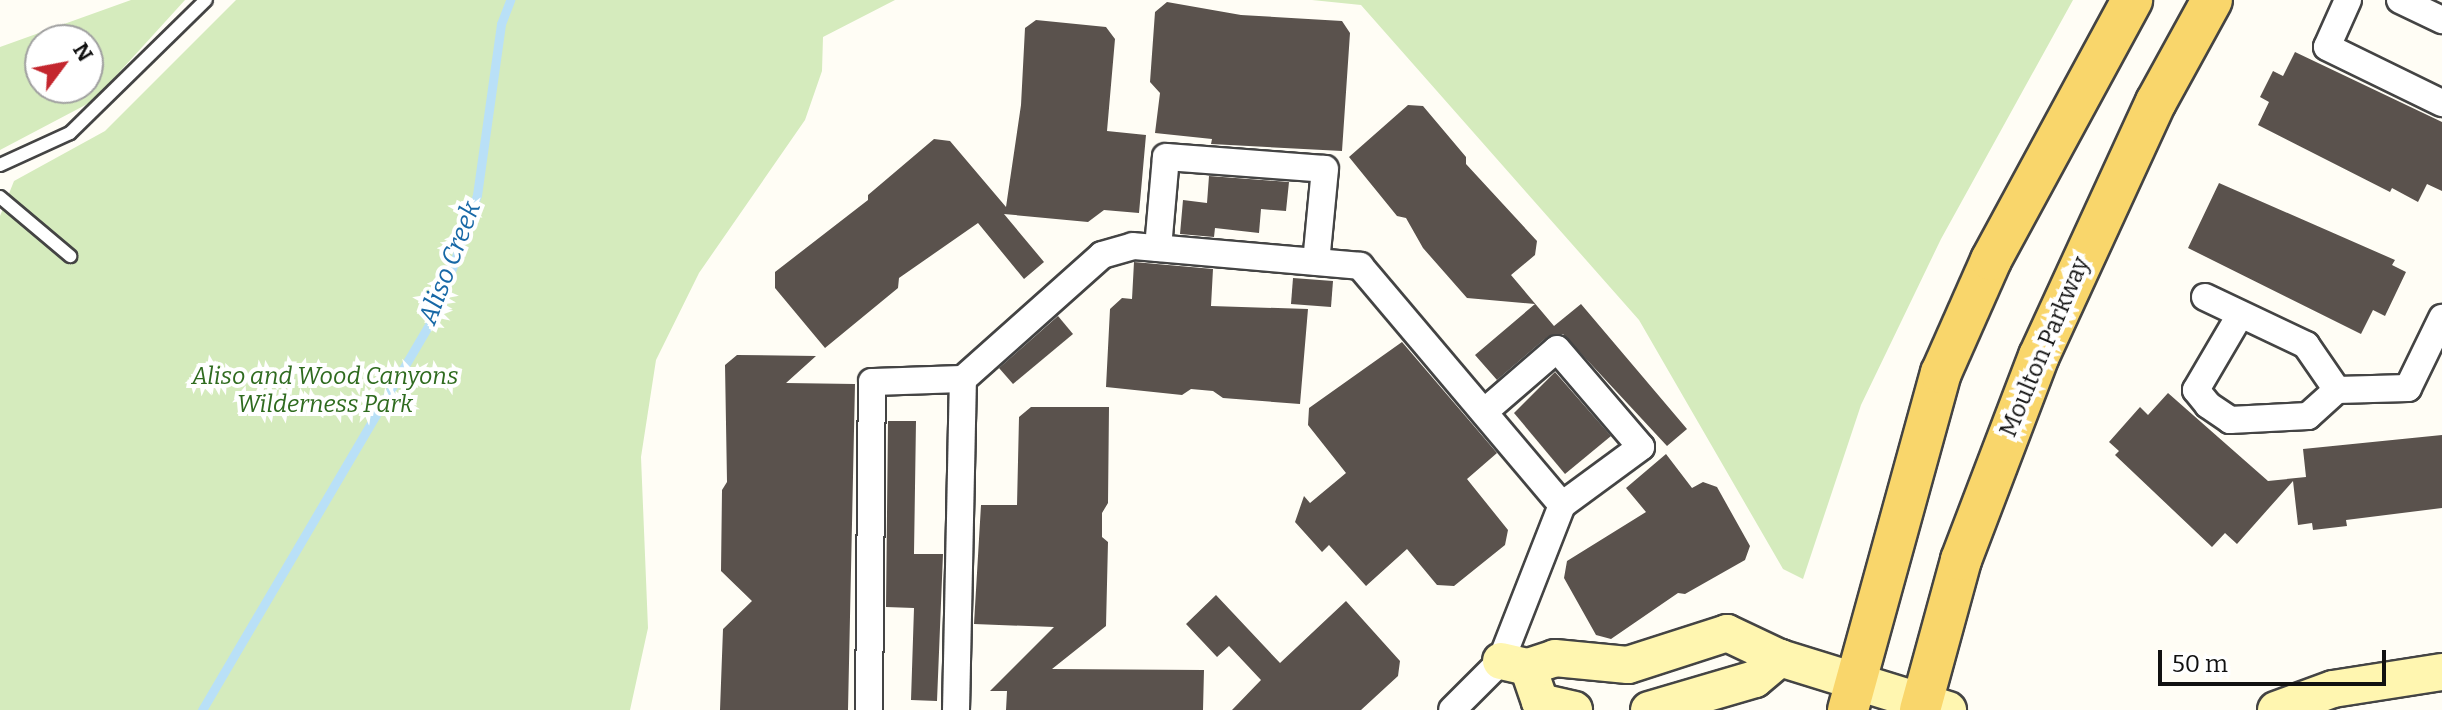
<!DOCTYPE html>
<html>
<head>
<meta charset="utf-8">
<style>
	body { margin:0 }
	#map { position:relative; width:2442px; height:710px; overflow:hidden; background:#fffdf5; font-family:Bitter,serif }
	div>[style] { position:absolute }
	.green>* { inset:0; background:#d5ebbd }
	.stream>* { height:9px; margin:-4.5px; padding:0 4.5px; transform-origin:4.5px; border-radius:4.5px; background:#b9e0f7 }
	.building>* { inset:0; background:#5a524d }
	.roads { filter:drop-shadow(2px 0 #444) drop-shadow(-2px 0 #444) drop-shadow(0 2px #444) drop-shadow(0 -2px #444) }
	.lane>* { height:12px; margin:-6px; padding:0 6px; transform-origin:6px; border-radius:6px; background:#fff }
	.street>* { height:26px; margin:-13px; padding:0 13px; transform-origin:13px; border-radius:13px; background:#fff }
	.secondary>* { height:36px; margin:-18px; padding:0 18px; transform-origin:18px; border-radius:18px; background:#fff6b0 }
	.primary>* { height:40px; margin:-20px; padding:0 20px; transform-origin:20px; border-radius:20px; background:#f9d66b }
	span { translate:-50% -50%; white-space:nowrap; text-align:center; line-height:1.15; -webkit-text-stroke:8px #fff; paint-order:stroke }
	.street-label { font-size:24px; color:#111 }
	.park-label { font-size:24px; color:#2f6b1f; font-style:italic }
	.water-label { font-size:26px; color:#1768a6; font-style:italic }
	.north { position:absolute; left:24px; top:24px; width:80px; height:80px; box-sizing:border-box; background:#fff; border:2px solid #a0a0a0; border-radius:50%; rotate:58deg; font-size:22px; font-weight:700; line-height:32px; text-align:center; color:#111 }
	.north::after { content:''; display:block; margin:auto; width:28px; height:36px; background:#c4262e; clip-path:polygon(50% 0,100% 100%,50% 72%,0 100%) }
	.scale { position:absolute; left:2158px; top:650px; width:228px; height:36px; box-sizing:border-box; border:4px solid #111; border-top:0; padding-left:10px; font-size:24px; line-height:28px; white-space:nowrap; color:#111; -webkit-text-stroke:6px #fff; paint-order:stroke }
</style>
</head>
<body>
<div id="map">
	<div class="green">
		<div style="clip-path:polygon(evenodd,131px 0,185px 0,93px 101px,0 150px,0 47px,131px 0,40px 40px,88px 40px,88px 88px,40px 88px,40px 40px)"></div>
		<div style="clip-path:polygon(236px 0,895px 0,823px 37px,822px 71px,805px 120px,699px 273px,656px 360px,641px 457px,648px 628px,630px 710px,0 710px,0 216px,14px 181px,105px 131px)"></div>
		<div style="clip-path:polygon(1312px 0,2073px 0,1941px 239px,1861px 405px,1803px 579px,1783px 569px,1639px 320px,1361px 5px)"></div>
	</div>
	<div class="stream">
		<div style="left:202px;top:710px;width:464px;rotate:-59.5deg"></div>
		<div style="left:438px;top:310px;width:121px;rotate:-71.3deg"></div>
		<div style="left:477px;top:195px;width:173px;rotate:-82deg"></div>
		<div style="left:501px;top:24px;width:26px;rotate:-69deg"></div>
	</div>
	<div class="building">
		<div style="clip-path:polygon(1167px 2px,1241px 15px,1342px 21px,1350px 33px,1342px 151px,1211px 144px,1212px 139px,1155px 133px,1160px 93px,1150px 82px,1155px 12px)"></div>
		<div style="clip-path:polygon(1036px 20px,1106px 27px,1115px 39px,1107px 131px,1146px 135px,1139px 213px,1104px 210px,1088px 222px,1004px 214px,1044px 262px,1024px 279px,978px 223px,899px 278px,898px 288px,825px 348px,775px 288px,775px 272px,868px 200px,868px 195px,934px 139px,950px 141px,1006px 207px,1021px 105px,1025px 28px)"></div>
		<div style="clip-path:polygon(2295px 52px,2442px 122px,2442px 191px,2427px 184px,2418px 202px,2392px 188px,2390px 192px,2258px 125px,2269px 102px,2260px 97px,2273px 71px,2283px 76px)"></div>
		<div style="clip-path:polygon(1408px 105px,1423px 106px,1466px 157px,1466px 164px,1537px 241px,1535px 255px,1511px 275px,1554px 326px,1581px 304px,1687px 429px,1667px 446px,1563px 334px,1547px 337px,1497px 380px,1475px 355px,1535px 304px,1467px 298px,1423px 248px,1406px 218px,1397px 216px,1349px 157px)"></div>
		<div style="clip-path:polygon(1209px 176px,1289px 182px,1286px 211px,1261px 209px,1259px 233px,1215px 228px,1214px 237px,1180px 234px,1183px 200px,1207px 203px)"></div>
		<div style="clip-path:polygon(2219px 183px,2395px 260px,2392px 265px,2406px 272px,2385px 316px,2373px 310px,2361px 334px,2188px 248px)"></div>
		<div style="clip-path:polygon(1134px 262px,1213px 269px,1211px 306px,1308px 309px,1300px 404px,1223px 398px,1213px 391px,1191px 389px,1182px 395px,1106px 387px,1110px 309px,1122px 298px,1132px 299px)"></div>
		<div style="clip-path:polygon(1293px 278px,1333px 281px,1331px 307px,1291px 304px)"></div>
		<div style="clip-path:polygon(1058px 316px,1073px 334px,1013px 384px,999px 368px)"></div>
		<div style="clip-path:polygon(1402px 342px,1497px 453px,1467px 479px,1508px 530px,1505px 545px,1454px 586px,1437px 585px,1407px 549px,1366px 586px,1329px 545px,1322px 552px,1295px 522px,1304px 496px,1310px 503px,1346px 473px,1308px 425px,1309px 408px)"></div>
		<div style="clip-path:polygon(737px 355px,816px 356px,786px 383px,855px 384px,848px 710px,720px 710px,723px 629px,752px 601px,721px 571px,722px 490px,727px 482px,725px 365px)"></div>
		<div style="clip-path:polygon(1555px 372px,1611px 436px,1565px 474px,1514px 413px)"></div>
		<div style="clip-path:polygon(2168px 393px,2268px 481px,2306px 477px,2303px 449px,2442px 435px,2442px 508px,2346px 520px,2347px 526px,2313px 530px,2312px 523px,2298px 525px,2293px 481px,2237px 544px,2225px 533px,2212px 547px,2115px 455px,2119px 451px,2109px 442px,2140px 407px,2148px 415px)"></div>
		<div style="clip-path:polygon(1031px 407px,1109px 407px,1108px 503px,1102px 513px,1102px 537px,1108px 542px,1106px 626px,1052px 669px,1204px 670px,1203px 710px,1006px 710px,1007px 691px,990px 691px,1054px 627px,974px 624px,981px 505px,1017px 505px,1019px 417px)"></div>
		<div style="clip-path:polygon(888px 421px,916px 421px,914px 554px,943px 554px,937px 701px,911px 700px,914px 608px,886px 607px)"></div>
		<div style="clip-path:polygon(1666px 454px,1692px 488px,1703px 482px,1717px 487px,1750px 546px,1745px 560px,1685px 594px,1678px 593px,1611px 639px,1596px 635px,1564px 578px,1567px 561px,1646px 512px,1626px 488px)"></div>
		<div style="clip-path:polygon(1216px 595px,1280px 663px,1346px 601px,1400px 661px,1398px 676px,1361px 710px,1232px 710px,1261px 680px,1229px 646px,1217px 657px,1186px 624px)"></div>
	</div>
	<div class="roads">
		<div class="lane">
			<div style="left:0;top:165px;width:77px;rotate:-24.6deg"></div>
			<div style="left:70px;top:133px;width:190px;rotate:-44.4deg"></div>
			<div style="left:0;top:197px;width:92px;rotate:40.1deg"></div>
		</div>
		<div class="street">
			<div style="left:2348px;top:0;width:51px;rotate:114.1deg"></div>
			<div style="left:2327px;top:47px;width:128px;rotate:26deg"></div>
			<div style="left:2400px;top:0;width:47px;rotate:25.5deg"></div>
			<div style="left:1158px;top:248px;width:91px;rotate:-85deg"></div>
			<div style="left:1166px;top:157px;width:159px;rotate:4.3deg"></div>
			<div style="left:1325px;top:169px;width:93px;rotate:95.5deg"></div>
			<div style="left:2205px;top:297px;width:112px;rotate:25.4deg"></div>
			<div style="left:2306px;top:345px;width:55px;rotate:55.4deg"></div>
			<div style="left:2240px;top:315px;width:87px;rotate:120.4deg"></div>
			<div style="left:2196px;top:390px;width:19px;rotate:51deg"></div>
			<div style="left:2208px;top:405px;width:27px;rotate:34deg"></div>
			<div style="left:2230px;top:420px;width:78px;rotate:-2.9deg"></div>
			<div style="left:2308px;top:416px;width:39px;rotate:-42deg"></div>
			<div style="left:2337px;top:390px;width:71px;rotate:-1.6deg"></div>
			<div style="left:2408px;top:388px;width:78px;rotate:-64.1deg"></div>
			<div style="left:1484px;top:412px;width:96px;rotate:-40.8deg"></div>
			<div style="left:1557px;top:349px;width:129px;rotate:49.4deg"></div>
			<div style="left:1641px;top:447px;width:98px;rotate:143.7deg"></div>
			<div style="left:869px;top:710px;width:328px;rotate:-89.5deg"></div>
			<div style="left:872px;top:382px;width:91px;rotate:-1.9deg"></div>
			<div style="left:963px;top:379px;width:186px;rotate:-41.7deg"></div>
			<div style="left:1102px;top:255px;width:32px;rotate:-16deg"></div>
			<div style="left:1133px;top:246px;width:228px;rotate:5deg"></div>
			<div style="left:1360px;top:266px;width:313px;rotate:49.8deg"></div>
			<div style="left:1562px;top:505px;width:168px;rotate:111.4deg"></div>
			<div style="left:1501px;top:661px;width:69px;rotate:135deg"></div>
			<div style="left:956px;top:710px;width:331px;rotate:-88.8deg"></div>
		</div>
		<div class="secondary">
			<div style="left:1501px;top:661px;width:28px;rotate:13deg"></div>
			<div style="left:1528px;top:667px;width:28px;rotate:-18deg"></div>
			<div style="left:1555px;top:658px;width:73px;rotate:5.5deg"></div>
			<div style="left:1628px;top:665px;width:104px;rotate:-17.9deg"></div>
			<div style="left:1727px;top:633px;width:59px;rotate:25.3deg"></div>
			<div style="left:1780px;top:658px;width:176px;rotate:17.2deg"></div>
			<div style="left:1528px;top:667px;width:37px;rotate:71deg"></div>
			<div style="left:1540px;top:702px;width:35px;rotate:13deg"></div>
			<div style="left:1649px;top:710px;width:110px;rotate:-16.3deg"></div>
			<div style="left:1755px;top:679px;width:33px;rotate:-40deg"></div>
			<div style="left:2276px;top:710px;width:61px;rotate:-20.2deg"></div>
			<div style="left:2333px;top:689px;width:110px;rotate:-8.9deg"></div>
		</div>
		<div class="primary">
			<div style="left:1848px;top:710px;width:350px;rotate:-74.6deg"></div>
			<div style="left:1941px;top:373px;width:124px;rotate:-66.1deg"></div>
			<div style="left:1991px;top:260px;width:296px;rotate:-61.5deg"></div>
			<div style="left:1920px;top:710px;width:156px;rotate:-74.7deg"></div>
			<div style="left:1961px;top:560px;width:218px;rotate:-69.1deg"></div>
			<div style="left:2039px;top:356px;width:280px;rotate:-65.3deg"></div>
			<div style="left:2156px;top:102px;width:116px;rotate:-61.2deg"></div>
		</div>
	</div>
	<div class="street-label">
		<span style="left:2045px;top:347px;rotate:-67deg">Moulton Parkway</span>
	</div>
	<div class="park-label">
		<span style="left:325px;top:391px">Aliso and Wood Canyons<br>Wilderness Park</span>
	</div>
	<div class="water-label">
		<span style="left:450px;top:263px;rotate:-69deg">Aliso Creek</span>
	</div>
	<div class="north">N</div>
	<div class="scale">50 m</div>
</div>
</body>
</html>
